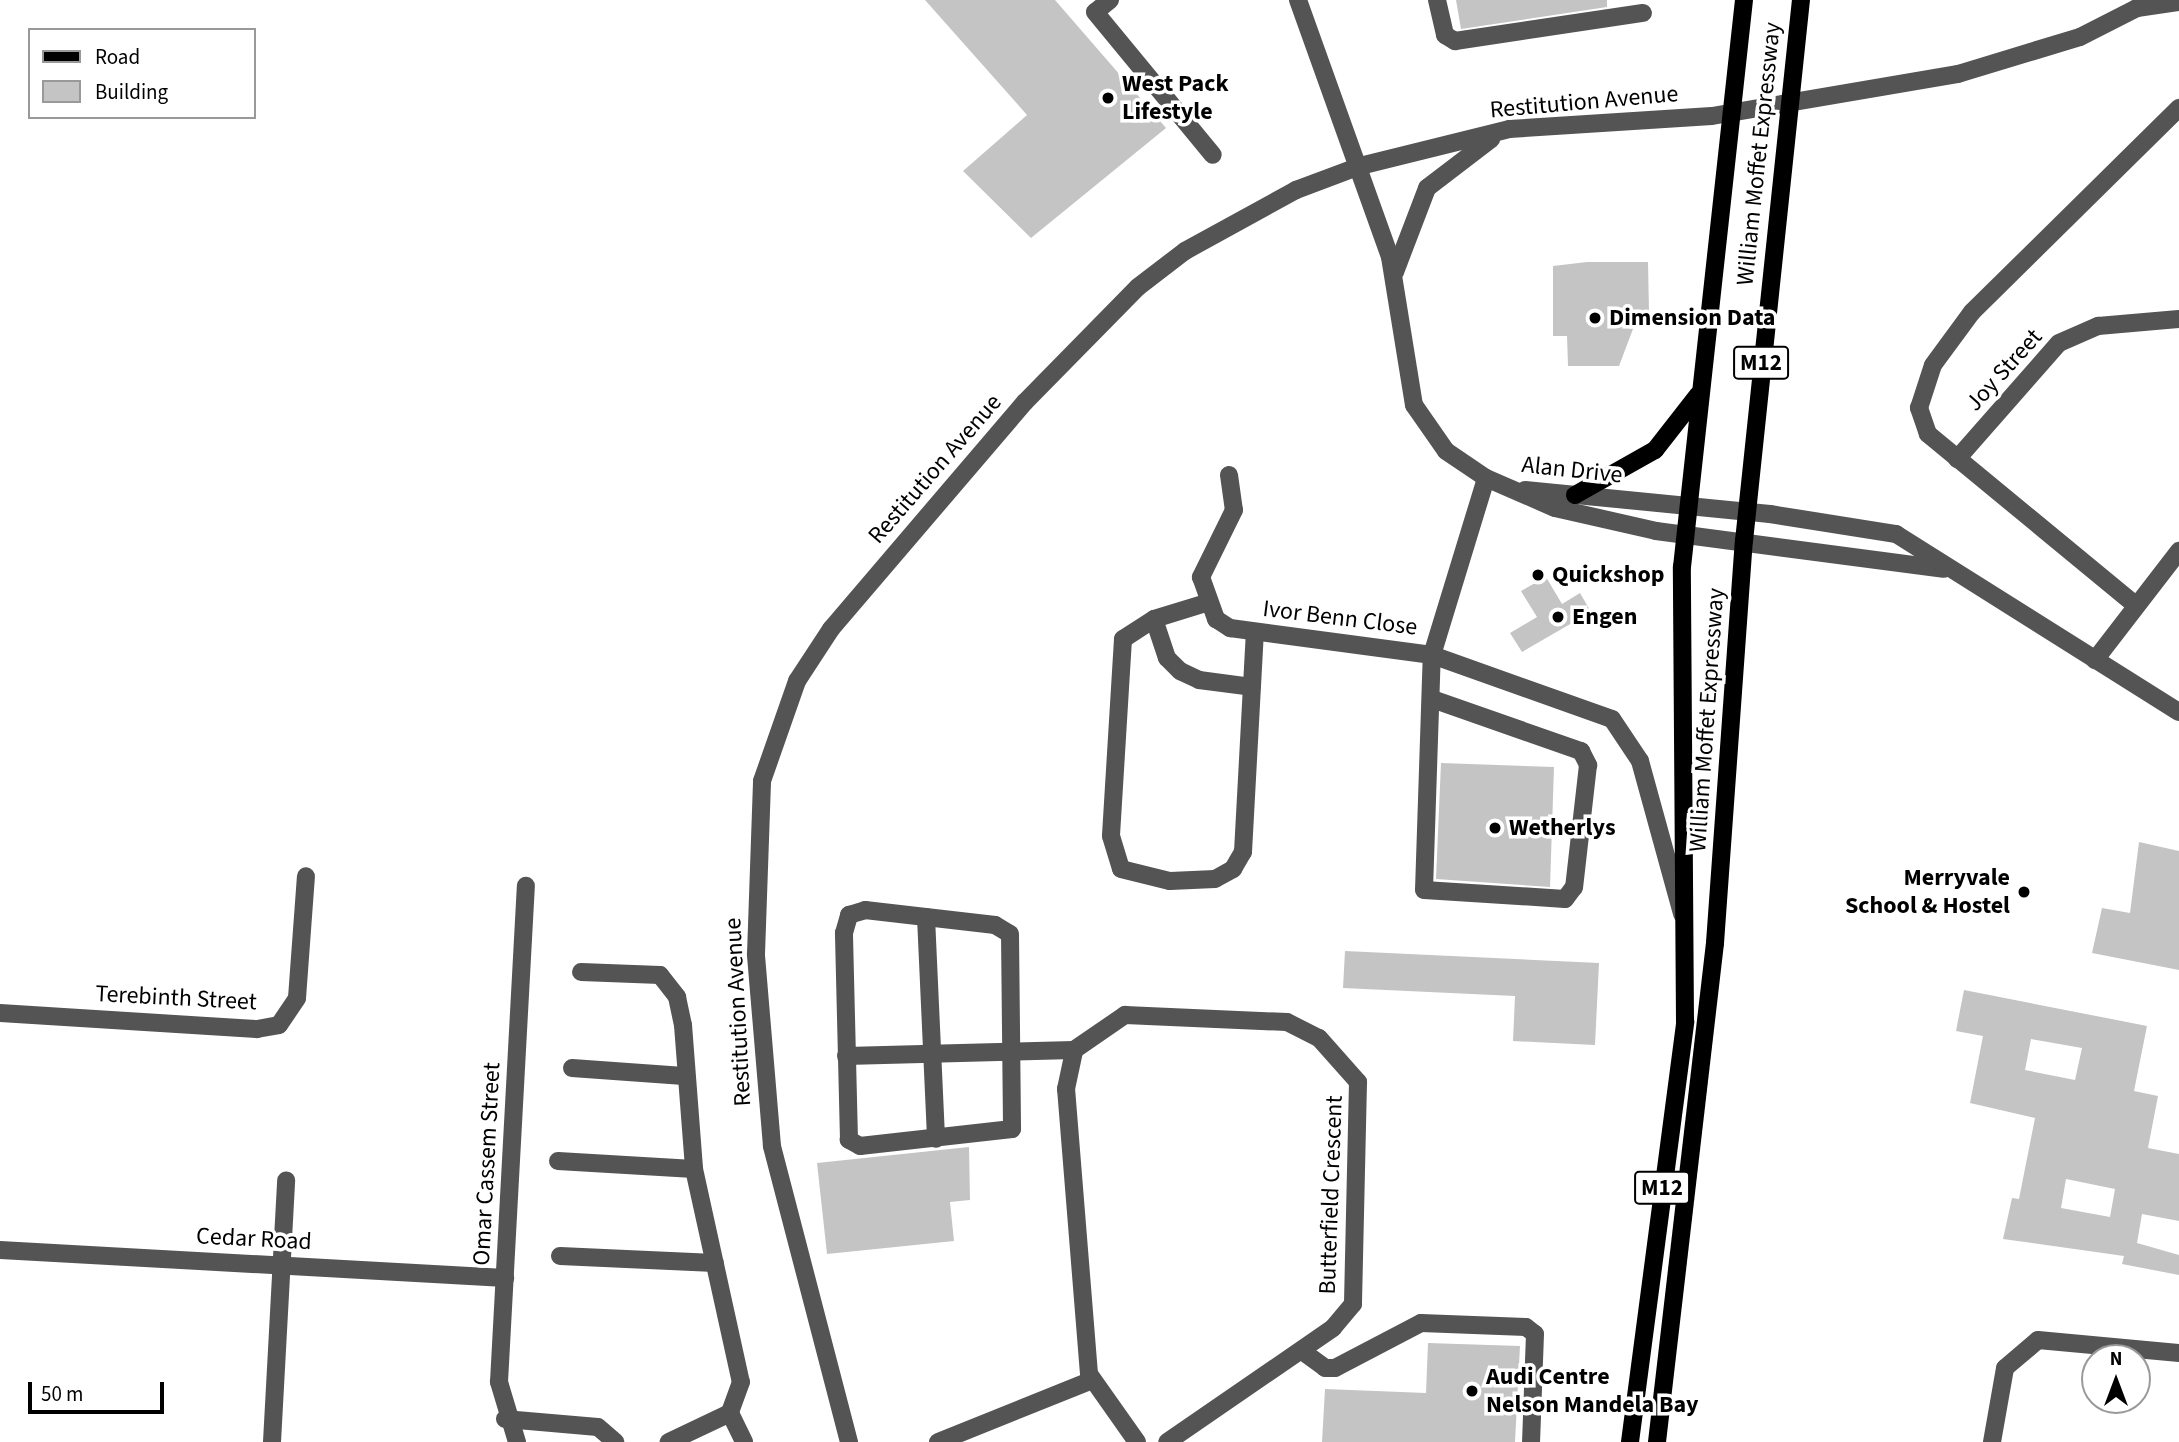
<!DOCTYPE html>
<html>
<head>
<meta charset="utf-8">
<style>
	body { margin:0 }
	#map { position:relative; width:2179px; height:1442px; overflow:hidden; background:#fff; font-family:"Source Sans 3",sans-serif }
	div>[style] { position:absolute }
	.building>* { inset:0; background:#c4c4c4 }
	.minor>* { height:18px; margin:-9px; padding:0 9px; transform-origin:9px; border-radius:9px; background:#545454 }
	.major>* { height:18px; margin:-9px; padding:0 9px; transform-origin:9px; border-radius:9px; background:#000 }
	.dots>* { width:19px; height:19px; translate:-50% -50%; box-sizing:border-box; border:4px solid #fff; border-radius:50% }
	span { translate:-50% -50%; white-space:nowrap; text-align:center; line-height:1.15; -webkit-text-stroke:7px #fff; paint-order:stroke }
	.shield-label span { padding:2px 5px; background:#fff; border:2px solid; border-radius:5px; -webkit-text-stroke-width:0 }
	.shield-label { font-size:23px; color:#000; font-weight:700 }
	.poi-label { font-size:24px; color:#000; font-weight:700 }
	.left { translate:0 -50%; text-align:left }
	.right { translate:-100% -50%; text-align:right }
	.street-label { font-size:24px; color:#000 }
	.legend { position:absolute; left:28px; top:28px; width:228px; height:91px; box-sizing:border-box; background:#fff; border:2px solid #999; margin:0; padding:9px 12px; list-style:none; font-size:21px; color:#000 }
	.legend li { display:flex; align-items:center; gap:14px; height:35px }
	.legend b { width:35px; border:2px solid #999 }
	.north { position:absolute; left:2081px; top:1344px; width:70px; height:70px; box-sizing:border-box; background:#fff; border:2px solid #999; border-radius:50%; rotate:0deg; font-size:19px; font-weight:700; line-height:28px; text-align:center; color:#000 }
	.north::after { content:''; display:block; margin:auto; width:24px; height:32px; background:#000; clip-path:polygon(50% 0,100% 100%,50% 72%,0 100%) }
	.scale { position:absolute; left:28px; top:1382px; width:136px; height:32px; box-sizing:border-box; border:4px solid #000; border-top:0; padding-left:9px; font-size:21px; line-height:24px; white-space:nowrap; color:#000; -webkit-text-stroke:5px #fff; paint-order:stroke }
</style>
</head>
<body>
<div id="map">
	<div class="building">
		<div style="clip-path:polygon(925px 0,1055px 0,1166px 128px,1031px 238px,963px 171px,1027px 115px)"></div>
		<div style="clip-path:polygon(1456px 0,1607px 0,1607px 7px,1461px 29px)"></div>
		<div style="clip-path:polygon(1587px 262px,1648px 262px,1649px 312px,1639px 313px,1619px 366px,1568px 366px,1567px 336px,1553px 336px,1553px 266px)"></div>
		<div style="clip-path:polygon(1546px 577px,1562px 604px,1580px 593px,1591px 612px,1522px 652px,1510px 633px,1537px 617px,1521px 591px)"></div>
		<div style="clip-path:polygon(1441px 763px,1554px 767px,1550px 887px,1436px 879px)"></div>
		<div style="clip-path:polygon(2139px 842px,2179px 851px,2179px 970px,2092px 953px,2102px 908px,2130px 913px)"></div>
		<div style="clip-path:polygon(1345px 951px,1599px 963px,1595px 1045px,1513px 1041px,1515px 996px,1343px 988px)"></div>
		<div style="clip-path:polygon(evenodd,1964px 990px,2147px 1026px,2134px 1091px,2158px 1096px,2148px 1148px,2179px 1154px,2179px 1221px,2142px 1214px,2137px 1243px,2179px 1255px,2179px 1275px,2122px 1264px,2124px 1256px,2003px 1239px,2012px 1198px,2019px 1199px,2035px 1118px,1970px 1103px,1983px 1036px,1956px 1031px,1964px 990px,2031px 1039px,2082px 1048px,2075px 1080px,2025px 1070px,2031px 1039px,1964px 990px,2066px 1179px,2115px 1189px,2110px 1217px,2061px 1208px,2066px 1179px)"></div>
		<div style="clip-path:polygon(969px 1147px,970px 1200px,950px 1202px,954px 1241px,827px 1254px,817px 1163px)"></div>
		<div style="clip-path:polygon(1428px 1343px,1520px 1346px,1515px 1442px,1322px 1442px,1325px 1389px,1426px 1393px)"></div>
	</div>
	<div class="minor">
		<div style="left:1110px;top:0;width:19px;rotate:141deg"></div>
		<div style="left:1095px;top:12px;width:185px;rotate:50.5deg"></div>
		<div style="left:1298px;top:0;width:273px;rotate:70.3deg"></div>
		<div style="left:1390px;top:257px;width:150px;rotate:80.8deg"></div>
		<div style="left:1414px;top:405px;width:56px;rotate:55.2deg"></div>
		<div style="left:1446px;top:451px;width:48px;rotate:34deg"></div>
		<div style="left:1486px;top:478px;width:75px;rotate:23.5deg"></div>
		<div style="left:1555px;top:508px;width:104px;rotate:12.8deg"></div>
		<div style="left:1656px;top:531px;width:290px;rotate:7.5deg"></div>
		<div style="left:1437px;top:0;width:36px;rotate:77deg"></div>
		<div style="left:1445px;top:35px;width:12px;rotate:31deg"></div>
		<div style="left:1455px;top:41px;width:190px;rotate:-8.5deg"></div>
		<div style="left:1395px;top:272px;width:90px;rotate:-69.1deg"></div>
		<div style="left:1427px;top:188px;width:81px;rotate:-37.4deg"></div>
		<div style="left:1957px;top:459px;width:154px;rotate:-48.7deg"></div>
		<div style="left:2059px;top:343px;width:43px;rotate:-23.6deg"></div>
		<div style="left:2098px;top:326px;width:81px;rotate:-4.9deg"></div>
		<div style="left:1229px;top:475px;width:35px;rotate:82deg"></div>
		<div style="left:1234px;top:510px;width:75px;rotate:116.2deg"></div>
		<div style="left:1201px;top:577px;width:45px;rotate:70.3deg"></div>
		<div style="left:1216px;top:619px;width:17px;rotate:33deg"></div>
		<div style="left:1230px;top:628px;width:204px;rotate:7.6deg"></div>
		<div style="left:1432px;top:655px;width:191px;rotate:19.6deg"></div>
		<div style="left:1612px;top:719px;width:50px;rotate:56.3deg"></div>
		<div style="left:1640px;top:761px;width:159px;rotate:74.6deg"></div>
		<div style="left:1525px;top:490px;width:246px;rotate:5.6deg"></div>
		<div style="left:1770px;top:514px;width:128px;rotate:9deg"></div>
		<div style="left:1896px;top:534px;width:334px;rotate:32.2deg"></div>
		<div style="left:1206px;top:603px;width:54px;rotate:162.9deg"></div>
		<div style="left:1154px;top:619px;width:37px;rotate:147deg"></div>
		<div style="left:1123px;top:639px;width:197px;rotate:93.5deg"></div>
		<div style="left:1111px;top:836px;width:34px;rotate:73deg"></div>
		<div style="left:1121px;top:869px;width:50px;rotate:13.8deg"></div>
		<div style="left:1170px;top:881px;width:45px;rotate:-2.5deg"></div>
		<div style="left:1215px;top:879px;width:21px;rotate:-29deg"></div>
		<div style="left:1233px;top:869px;width:20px;rotate:-60deg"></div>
		<div style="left:1243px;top:852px;width:220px;rotate:-86.9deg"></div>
		<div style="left:2133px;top:603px;width:266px;rotate:-140.5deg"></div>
		<div style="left:1928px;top:434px;width:28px;rotate:-109deg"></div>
		<div style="left:1919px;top:408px;width:45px;rotate:-72deg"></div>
		<div style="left:1933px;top:365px;width:66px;rotate:-53.7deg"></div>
		<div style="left:1972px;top:312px;width:291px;rotate:-44.6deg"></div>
		<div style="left:1154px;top:619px;width:41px;rotate:71.6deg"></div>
		<div style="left:1167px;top:658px;width:18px;rotate:45deg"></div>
		<div style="left:1180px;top:671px;width:21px;rotate:25deg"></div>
		<div style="left:1199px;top:680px;width:53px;rotate:7.5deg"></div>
		<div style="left:2095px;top:660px;width:138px;rotate:-52.4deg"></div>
		<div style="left:1435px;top:700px;width:155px;rotate:19.3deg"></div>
		<div style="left:1581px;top:751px;width:16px;rotate:63deg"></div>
		<div style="left:1588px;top:765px;width:123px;rotate:96.5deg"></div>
		<div style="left:1574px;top:887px;width:15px;rotate:127deg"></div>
		<div style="left:1565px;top:899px;width:141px;rotate:-176.3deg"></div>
		<div style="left:1424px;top:890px;width:235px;rotate:-88.1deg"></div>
		<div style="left:1432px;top:655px;width:185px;rotate:-73deg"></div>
		<div style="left:865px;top:910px;width:131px;rotate:6.6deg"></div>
		<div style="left:995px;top:925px;width:17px;rotate:31deg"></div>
		<div style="left:1010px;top:934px;width:195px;rotate:89.4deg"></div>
		<div style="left:1012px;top:1129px;width:153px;rotate:173.6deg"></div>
		<div style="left:860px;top:1146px;width:13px;rotate:-151deg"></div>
		<div style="left:849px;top:1140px;width:207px;rotate:-91.4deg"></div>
		<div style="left:844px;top:933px;width:19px;rotate:-74deg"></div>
		<div style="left:849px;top:915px;width:17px;rotate:-17deg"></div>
		<div style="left:926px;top:917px;width:222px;rotate:87.4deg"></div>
		<div style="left:581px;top:972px;width:79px;rotate:2.2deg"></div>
		<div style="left:660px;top:975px;width:28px;rotate:52deg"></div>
		<div style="left:677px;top:997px;width:29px;rotate:78deg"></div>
		<div style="left:683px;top:1025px;width:144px;rotate:85.6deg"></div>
		<div style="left:694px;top:1169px;width:218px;rotate:77.6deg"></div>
		<div style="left:741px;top:1382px;width:33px;rotate:110deg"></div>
		<div style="left:730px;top:1413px;width:68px;rotate:154.6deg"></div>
		<div style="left:0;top:1013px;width:257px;rotate:3.6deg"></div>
		<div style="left:257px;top:1029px;width:22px;rotate:-10deg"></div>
		<div style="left:279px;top:1025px;width:32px;rotate:-56deg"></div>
		<div style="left:297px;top:998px;width:122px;rotate:-85.8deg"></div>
		<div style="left:846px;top:1056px;width:228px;rotate:-1.5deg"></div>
		<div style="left:572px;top:1068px;width:112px;rotate:4.1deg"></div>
		<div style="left:558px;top:1161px;width:136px;rotate:3.4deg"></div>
		<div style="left:0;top:1250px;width:506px;rotate:3.17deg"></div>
		<div style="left:560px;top:1256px;width:155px;rotate:2.6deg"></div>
		<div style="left:1302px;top:1351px;width:29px;rotate:36deg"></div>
		<div style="left:1325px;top:1368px;width:10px"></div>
		<div style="left:1335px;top:1368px;width:97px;rotate:-27.6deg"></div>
		<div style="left:1421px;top:1323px;width:105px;rotate:2.2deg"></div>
		<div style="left:1526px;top:1327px;width:11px;rotate:38deg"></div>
		<div style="left:1535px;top:1334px;width:108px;rotate:92.1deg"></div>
		<div style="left:730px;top:1413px;width:32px;rotate:64deg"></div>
		<div style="left:505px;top:1419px;width:93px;rotate:4.9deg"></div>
		<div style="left:598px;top:1427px;width:23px;rotate:41deg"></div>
		<div style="left:272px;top:1442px;width:262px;rotate:-86.9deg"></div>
		<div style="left:517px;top:1442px;width:63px;rotate:-106.7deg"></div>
		<div style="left:499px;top:1382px;width:497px;rotate:-86.9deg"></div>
		<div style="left:849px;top:1442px;width:306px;rotate:-104.6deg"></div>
		<div style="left:772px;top:1146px;width:193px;rotate:-94.8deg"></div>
		<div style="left:756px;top:954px;width:173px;rotate:-88deg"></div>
		<div style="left:762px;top:781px;width:106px;rotate:-70.7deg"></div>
		<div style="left:797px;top:681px;width:62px;rotate:-56.8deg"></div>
		<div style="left:831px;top:629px;width:299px;rotate:-49.5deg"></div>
		<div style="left:1025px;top:402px;width:161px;rotate:-45.5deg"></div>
		<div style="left:1138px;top:287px;width:59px;rotate:-37.5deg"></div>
		<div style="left:1185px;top:251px;width:127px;rotate:-28.8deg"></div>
		<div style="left:1296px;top:190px;width:68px;rotate:-20.6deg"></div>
		<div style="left:1360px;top:166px;width:154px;rotate:-13.9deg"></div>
		<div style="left:1509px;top:129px;width:203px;rotate:-3.7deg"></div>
		<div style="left:1712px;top:116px;width:250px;rotate:-9.7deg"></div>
		<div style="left:1958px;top:74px;width:127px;rotate:-16.9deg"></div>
		<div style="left:2080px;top:37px;width:64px;rotate:-27deg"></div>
		<div style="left:2137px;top:8px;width:42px;rotate:-8.1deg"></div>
		<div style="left:938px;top:1442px;width:166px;rotate:-21.9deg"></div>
		<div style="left:1137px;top:1442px;width:83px;rotate:-125.2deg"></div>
		<div style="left:1089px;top:1374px;width:286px;rotate:-94.6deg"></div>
		<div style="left:1066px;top:1089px;width:40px;rotate:-78deg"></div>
		<div style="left:1074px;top:1050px;width:62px;rotate:-34.5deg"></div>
		<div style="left:1125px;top:1015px;width:162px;rotate:2.5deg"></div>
		<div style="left:1287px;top:1022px;width:36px;rotate:27deg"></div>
		<div style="left:1319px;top:1038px;width:59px;rotate:48.4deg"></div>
		<div style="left:1358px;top:1082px;width:222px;rotate:91.3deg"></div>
		<div style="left:1353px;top:1304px;width:31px;rotate:130deg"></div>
		<div style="left:1333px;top:1328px;width:201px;rotate:145.5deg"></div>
		<div style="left:1992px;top:1442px;width:75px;rotate:-80deg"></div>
		<div style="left:2005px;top:1368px;width:43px;rotate:-40.3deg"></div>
		<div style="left:2038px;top:1340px;width:142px;rotate:5.3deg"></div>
	</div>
	<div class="major">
		<div style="left:1575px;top:495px;width:92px;rotate:-29.4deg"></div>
		<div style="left:1655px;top:450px;width:70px;rotate:-52deg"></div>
		<div style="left:1630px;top:1442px;width:424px;rotate:-82.5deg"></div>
		<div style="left:1685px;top:1022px;width:455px;rotate:-90.4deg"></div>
		<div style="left:1682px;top:567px;width:570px;rotate:-83.76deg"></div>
		<div style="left:1657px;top:1442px;width:502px;rotate:-83.37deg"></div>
		<div style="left:1715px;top:943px;width:403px;rotate:-85.9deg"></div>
		<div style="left:1744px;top:541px;width:544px;rotate:-83.99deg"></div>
	</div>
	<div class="dots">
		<div style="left:1108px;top:98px;background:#000"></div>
		<div style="left:1595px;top:318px;background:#000"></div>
		<div style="left:1538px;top:575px;background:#000"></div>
		<div style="left:1558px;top:617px;background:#000"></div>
		<div style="left:1495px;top:828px;background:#000"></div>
		<div style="left:2024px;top:892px;background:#000"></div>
		<div style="left:1472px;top:1391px;background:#000"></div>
	</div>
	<div class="shield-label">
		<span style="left:1761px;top:363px">M12</span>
		<span style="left:1662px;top:1188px">M12</span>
	</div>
	<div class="poi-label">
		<span class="left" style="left:1122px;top:98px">West Pack<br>Lifestyle</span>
		<span class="left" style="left:1609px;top:318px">Dimension Data</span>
		<span class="left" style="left:1552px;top:575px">Quickshop</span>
		<span class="left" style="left:1572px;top:617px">Engen</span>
		<span class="left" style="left:1509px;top:828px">Wetherlys</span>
		<span class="right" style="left:2010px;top:892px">Merryvale<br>School &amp; Hostel</span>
		<span class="left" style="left:1486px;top:1391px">Audi Centre<br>Nelson Mandela Bay</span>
	</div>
	<div class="street-label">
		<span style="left:1584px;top:102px;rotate:-5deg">Restitution Avenue</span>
		<span style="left:1759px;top:154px;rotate:-84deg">William Moffet Expressway</span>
		<span style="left:2004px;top:370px;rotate:-48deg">Joy Street</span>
		<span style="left:935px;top:469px;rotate:-49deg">Restitution Avenue</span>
		<span style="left:1572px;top:470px;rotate:6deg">Alan Drive</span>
		<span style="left:1340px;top:618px;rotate:7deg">Ivor Benn Close</span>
		<span style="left:1707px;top:720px;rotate:-86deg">William Moffet Expressway</span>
		<span style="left:176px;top:998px;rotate:3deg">Terebinth Street</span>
		<span style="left:738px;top:1012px;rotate:-93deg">Restitution Avenue</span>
		<span style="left:487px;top:1164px;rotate:-87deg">Omar Cassem Street</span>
		<span style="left:1331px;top:1195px;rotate:-88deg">Butterfield Crescent</span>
		<span style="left:254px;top:1239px;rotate:3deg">Cedar Road</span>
	</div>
	<ul class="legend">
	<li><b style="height:9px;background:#000"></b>Road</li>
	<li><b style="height:19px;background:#c4c4c4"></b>Building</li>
	</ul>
	<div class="north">N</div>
	<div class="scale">50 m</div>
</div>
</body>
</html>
